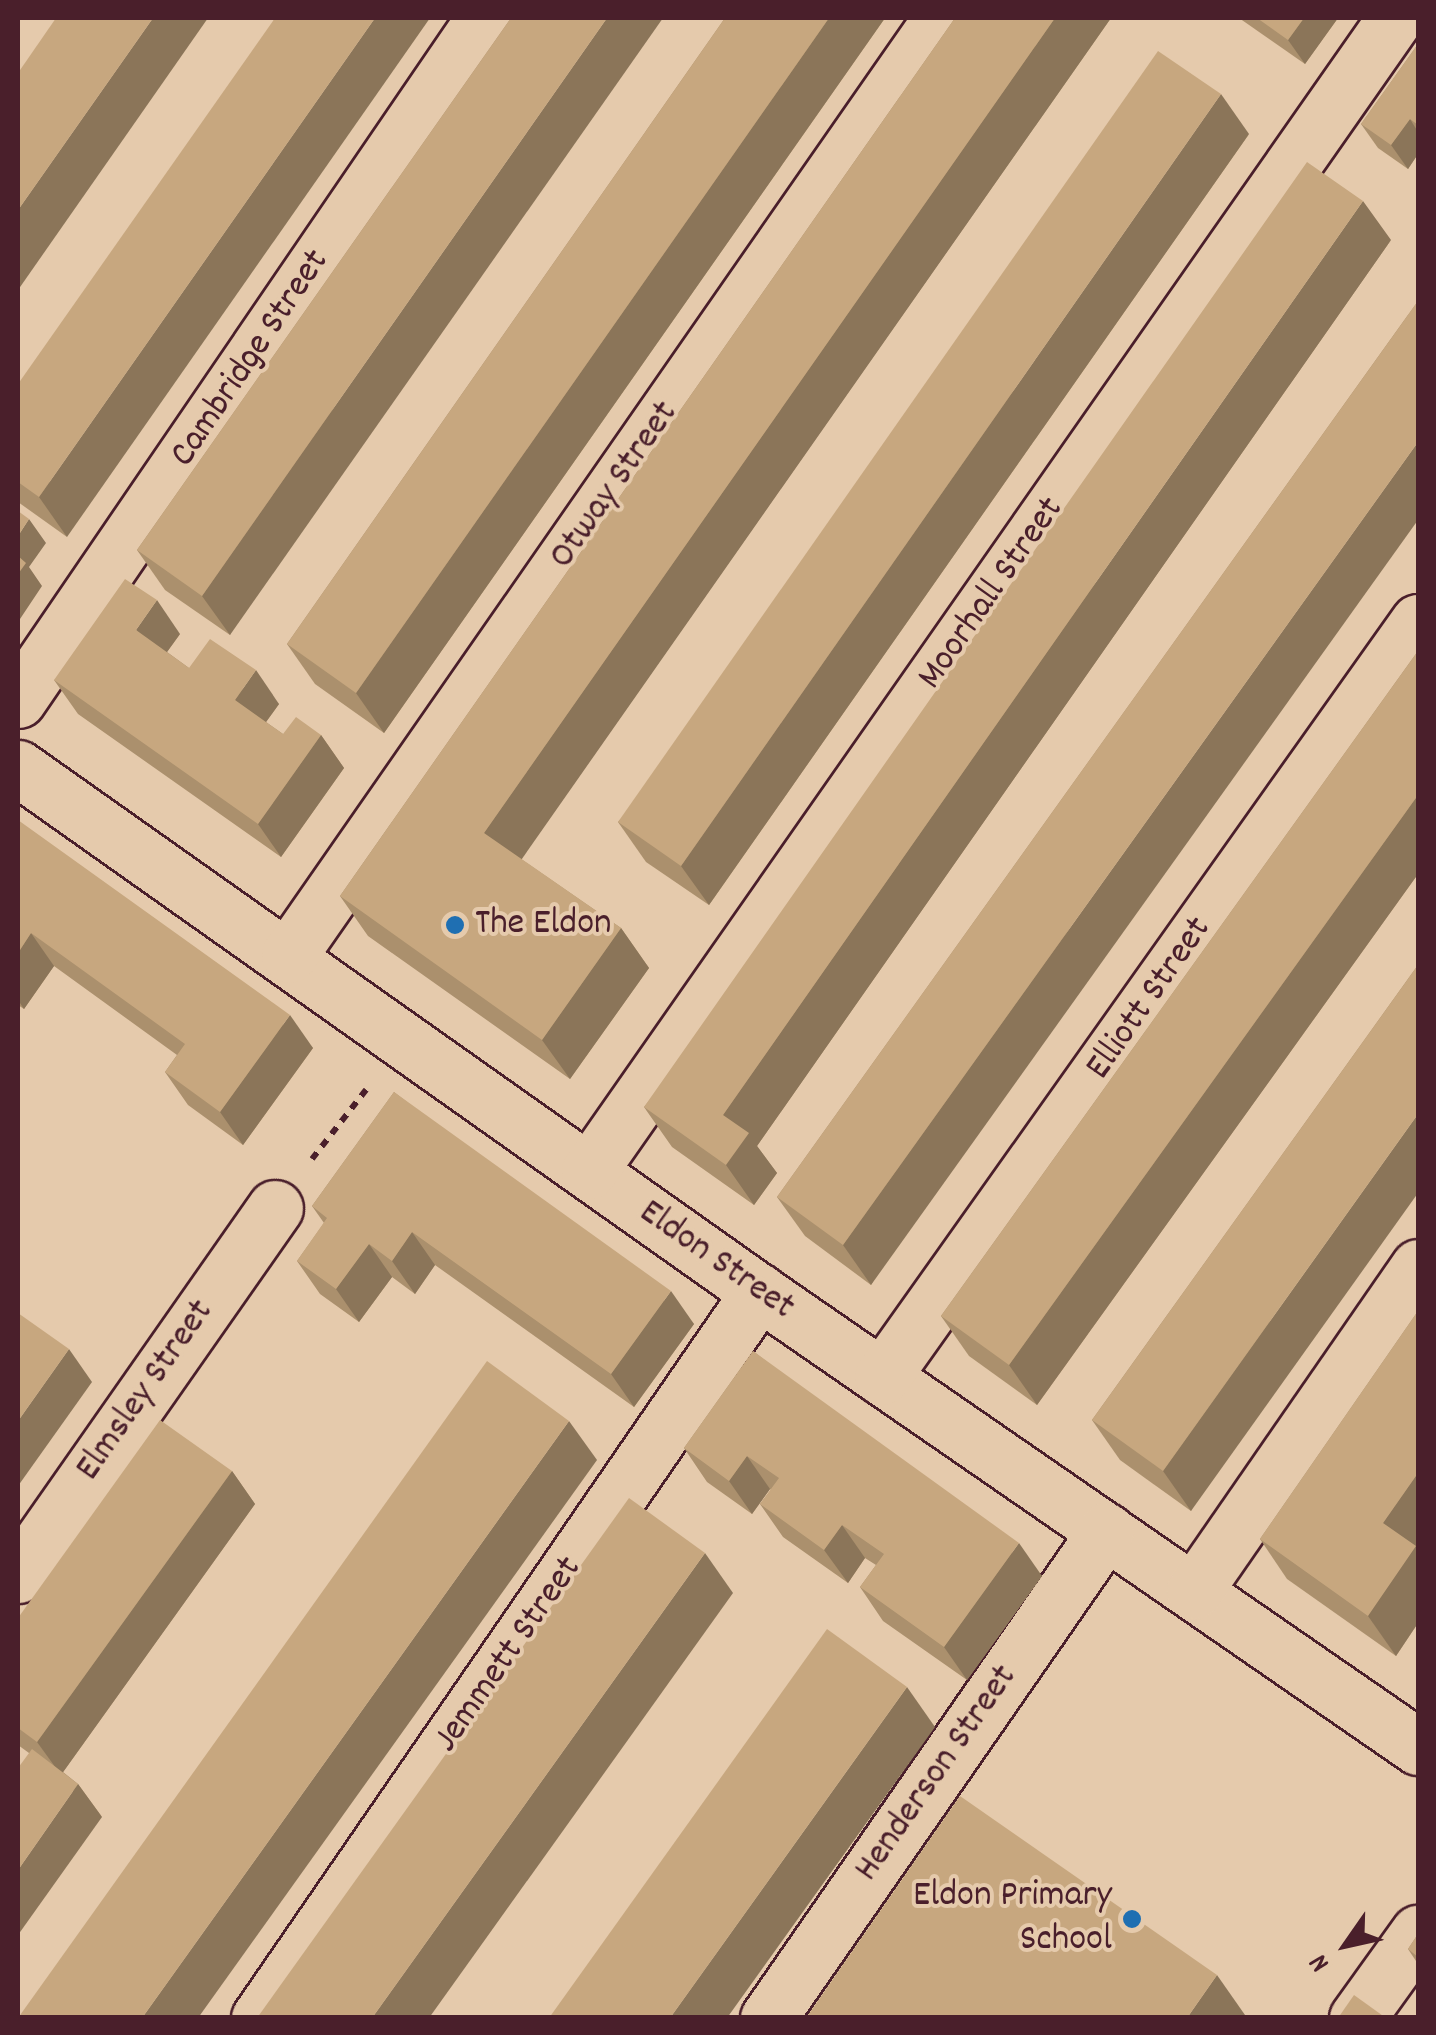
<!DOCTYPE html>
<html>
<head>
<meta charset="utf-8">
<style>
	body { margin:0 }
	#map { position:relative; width:1436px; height:2035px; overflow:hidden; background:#e5caac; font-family:Dekko,sans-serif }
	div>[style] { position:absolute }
	.path>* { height:6px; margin-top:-3px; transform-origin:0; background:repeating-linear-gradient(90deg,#4a1f2b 0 8px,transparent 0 16px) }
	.roads { filter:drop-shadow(2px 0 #4a1f2b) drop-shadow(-2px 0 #4a1f2b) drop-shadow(0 2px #4a1f2b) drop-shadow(0 -2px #4a1f2b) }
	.minor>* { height:55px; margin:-27.5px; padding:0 27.5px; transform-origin:27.5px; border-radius:27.5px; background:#e5caac }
	.wall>* { inset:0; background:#ab906d }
	.shaded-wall>* { inset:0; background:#8b7559 }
	.building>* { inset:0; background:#c7a77f }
	.dots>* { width:28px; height:28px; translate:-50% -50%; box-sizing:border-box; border:5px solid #e5caac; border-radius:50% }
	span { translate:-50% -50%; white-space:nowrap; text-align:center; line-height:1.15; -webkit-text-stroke:8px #e5caac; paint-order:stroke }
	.street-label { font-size:38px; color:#4a1f2b }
	.poi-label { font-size:38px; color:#4a1f2b }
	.left { translate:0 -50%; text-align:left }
	.right { translate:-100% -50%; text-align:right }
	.frame { position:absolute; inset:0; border:20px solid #4a1f2b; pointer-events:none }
	.north { position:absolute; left:1296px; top:1895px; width:100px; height:100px; -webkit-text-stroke:8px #e5caac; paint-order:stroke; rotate:236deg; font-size:28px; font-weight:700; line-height:40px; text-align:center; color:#4a1f2b }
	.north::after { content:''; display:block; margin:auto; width:35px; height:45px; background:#4a1f2b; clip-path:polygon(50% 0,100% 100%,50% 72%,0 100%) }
</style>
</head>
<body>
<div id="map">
	<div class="path">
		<div style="left:312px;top:1159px;width:88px;rotate:-52deg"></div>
	</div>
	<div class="roads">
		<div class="minor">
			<div style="left:18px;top:56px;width:47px;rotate:-54.6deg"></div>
			<div style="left:18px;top:700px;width:826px;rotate:-55.66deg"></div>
			<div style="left:18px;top:768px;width:908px;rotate:35.27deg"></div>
			<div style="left:759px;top:1292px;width:801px;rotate:34.62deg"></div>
			<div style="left:289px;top:955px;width:1142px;rotate:-55.17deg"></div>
			<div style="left:589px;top:1171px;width:1407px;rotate:-55.04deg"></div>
			<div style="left:882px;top:1377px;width:926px;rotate:-54.63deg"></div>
			<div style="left:18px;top:1575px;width:448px;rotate:-55deg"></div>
			<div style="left:1194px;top:1591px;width:394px;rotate:-55.3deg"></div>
			<div style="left:259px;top:2018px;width:882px;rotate:-55.44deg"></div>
			<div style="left:768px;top:2018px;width:593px;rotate:-55.24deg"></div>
			<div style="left:1357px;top:2018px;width:105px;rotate:-54.3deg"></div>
		</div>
	</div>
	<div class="wall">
		<div style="clip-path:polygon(511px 18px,230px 635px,165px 590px,137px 550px)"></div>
		<div style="clip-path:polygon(725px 18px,885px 18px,384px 733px,315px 684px,287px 644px)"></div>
		<div style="clip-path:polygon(955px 18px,1111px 18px,521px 859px,621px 928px,649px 968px,570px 1079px,368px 936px,340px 896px)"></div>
		<div style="clip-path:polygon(1239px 18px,1338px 18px,1305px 64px)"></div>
		<div style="clip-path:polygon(1418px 44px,1418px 154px,1408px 169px,1378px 148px,1361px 124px)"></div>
		<div style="clip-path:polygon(1249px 134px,709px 905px,646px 862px,618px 822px)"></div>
		<div style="clip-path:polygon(1391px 240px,757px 1146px,777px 1173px,754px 1205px,672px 1147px,644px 1107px)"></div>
		<div style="clip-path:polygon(1418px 301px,871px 1285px,805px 1236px,777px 1197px)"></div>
		<div style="clip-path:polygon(18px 384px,67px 537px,18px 502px)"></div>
		<div style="clip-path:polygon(180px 634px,167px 652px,189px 668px,279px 704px,266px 722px,283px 734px,321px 735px,344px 768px,281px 857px,78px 714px,54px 680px)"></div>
		<div style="clip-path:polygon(1418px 651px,1418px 874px,1037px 1405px,969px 1356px,941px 1316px)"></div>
		<div style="clip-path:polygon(18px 821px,313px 1048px,243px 1145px,188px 1105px,165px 1072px,177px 1055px,54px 966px,24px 1009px,18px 1005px)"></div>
		<div style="clip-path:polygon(1418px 965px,1191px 1511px,1120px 1460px,1092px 1420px)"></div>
		<div style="clip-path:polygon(394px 1092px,694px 1324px,634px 1407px,435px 1265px,415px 1294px,392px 1277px,359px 1322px,320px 1294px,297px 1261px,324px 1223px,312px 1206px)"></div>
		<div style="clip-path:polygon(1418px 1311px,1418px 1623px,1396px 1656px,1287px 1579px,1260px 1539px)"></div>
		<div style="clip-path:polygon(753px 1351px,1042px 1576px,967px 1680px,883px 1621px,860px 1587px,876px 1565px,865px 1558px,848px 1583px,783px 1537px,760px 1504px,771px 1490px,770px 1489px,752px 1514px,707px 1482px,684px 1448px)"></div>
		<div style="clip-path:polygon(232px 1471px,255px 1504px,63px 1772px,78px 1784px,102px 1817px,29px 1753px,18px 1745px,18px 1618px)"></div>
		<div style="clip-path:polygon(1418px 1934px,1418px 1964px,1408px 1949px)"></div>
	</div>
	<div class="shaded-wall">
		<div style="clip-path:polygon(153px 18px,208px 18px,18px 290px,18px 210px)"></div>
		<div style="clip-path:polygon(375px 18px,430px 18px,67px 537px,39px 497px)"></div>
		<div style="clip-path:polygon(607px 18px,663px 18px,230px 635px,202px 596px)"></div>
		<div style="clip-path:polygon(829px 18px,885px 18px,384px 733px,356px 693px)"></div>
		<div style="clip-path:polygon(1055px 18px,1111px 18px,512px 873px,484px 833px)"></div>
		<div style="clip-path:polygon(1304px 18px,1338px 18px,1305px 64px,1288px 40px)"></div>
		<div style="clip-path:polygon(1221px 94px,1249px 134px,709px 905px,681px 866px)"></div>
		<div style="clip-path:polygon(1410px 119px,1418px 132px,1418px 154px,1408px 169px,1391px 145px)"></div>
		<div style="clip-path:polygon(1363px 201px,1391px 240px,757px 1146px,777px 1173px,754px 1205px,726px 1165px,723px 1115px)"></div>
		<div style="clip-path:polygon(1418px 442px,1418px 520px,871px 1285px,843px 1245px)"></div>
		<div style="clip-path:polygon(29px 519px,46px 543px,29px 567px,42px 586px,18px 622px,18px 536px)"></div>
		<div style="clip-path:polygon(157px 600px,180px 634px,159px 663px,136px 630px)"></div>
		<div style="clip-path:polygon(256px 670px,279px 704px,258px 733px,235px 700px)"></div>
		<div style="clip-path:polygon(321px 735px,344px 768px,281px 857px,258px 824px)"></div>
		<div style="clip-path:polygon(1418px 795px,1418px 874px,1037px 1405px,1009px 1365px)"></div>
		<div style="clip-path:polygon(621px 928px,649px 968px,570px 1079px,542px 1040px)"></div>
		<div style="clip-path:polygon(31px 933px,54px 966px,24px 1009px,18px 1000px,18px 953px)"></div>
		<div style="clip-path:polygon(290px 1015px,313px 1048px,243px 1145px,220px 1112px)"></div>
		<div style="clip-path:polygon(1418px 1114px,1418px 1193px,1191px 1511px,1163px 1471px)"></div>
		<div style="clip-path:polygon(412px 1232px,435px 1265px,415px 1294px,392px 1261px)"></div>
		<div style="clip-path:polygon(369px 1244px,392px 1277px,359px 1322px,336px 1289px)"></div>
		<div style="clip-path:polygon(671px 1291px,694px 1324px,634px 1407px,611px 1374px)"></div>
		<div style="clip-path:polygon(69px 1349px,92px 1382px,18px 1486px,18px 1421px)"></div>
		<div style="clip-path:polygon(569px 1421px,597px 1460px,198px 2018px,142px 2018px)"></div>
		<div style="clip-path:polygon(747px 1456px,770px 1489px,752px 1514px,729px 1481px)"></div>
		<div style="clip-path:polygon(232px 1471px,255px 1504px,61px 1775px,37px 1742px)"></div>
		<div style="clip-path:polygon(1418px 1473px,1418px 1623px,1396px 1656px,1368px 1616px,1383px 1523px)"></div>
		<div style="clip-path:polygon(842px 1525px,865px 1558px,848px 1583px,824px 1550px)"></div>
		<div style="clip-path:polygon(1019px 1543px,1042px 1576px,967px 1680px,944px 1647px)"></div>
		<div style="clip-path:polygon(705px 1553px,733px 1593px,429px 2018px,372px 2018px)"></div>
		<div style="clip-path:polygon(907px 1687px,935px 1727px,727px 2018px,670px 2018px)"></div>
		<div style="clip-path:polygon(78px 1784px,102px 1817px,18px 1935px,18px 1870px)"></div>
		<div style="clip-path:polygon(1217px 1975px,1245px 2015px,1243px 2018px,1187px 2018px)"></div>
	</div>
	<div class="building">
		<div style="clip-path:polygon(56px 18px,153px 18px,18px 210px,18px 73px)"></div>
		<div style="clip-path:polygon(275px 18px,375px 18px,39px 497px,18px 482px,18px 384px)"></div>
		<div style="clip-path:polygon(511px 18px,607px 18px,202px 596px,137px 550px)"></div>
		<div style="clip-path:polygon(725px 18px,829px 18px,356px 693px,287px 644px)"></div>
		<div style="clip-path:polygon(955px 18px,1055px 18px,484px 833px,621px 928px,542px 1040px,340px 896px)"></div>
		<div style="clip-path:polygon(1257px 18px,1304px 18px,1288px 40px)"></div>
		<div style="clip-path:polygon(1418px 44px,1418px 125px,1410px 119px,1391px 145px,1361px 124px)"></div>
		<div style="clip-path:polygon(1158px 51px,1221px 94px,681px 866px,618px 822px)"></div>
		<div style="clip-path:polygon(1307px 162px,1363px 201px,723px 1115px,749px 1133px,726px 1165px,644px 1107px)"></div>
		<div style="clip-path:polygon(1418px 301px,1418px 442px,843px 1245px,777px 1197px)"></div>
		<div style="clip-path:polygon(18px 511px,29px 519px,18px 536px)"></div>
		<div style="clip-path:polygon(18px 556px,26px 563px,18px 574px)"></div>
		<div style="clip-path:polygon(125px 579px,157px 600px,136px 630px,189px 668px,210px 639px,256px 670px,235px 700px,283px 734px,296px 717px,321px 735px,258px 824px,54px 680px)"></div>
		<div style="clip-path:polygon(1418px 651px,1418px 795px,1009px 1365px,941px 1316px)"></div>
		<div style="clip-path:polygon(18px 820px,290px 1015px,220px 1112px,165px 1072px,185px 1044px,31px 933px,18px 953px)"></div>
		<div style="clip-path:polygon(1418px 965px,1418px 1114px,1163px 1471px,1092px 1420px)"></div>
		<div style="clip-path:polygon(394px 1092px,671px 1291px,611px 1374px,412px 1232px,392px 1261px,369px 1244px,336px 1289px,297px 1261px,327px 1218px,312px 1206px)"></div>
		<div style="clip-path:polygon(1418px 1311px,1418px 1473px,1383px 1523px,1416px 1546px,1368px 1616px,1260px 1539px)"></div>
		<div style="clip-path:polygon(18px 1313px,69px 1349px,18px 1421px)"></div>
		<div style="clip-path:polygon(753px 1351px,1019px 1543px,944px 1647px,860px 1587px,884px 1554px,842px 1525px,824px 1550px,760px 1504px,779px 1478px,747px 1456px,729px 1481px,684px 1448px)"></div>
		<div style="clip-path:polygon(487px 1361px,569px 1421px,142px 2018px,18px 2018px)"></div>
		<div style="clip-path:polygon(160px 1420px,232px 1471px,37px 1742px,18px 1728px,18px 1618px)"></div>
		<div style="clip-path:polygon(629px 1498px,705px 1553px,372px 2018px,257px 2018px)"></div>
		<div style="clip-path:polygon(827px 1629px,907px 1687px,670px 2018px,549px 2018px)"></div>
		<div style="clip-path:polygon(32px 1749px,78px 1784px,18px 1870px,18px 1768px)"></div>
		<div style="clip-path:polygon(960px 1796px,1217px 1975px,1187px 2018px,806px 2018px)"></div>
		<div style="clip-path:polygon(1418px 1934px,1418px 1957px,1408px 1949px)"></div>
		<div style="clip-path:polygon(1354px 1995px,1386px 2018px,1338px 2018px)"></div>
	</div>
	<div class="dots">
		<div style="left:455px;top:925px;background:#1f6fb2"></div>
		<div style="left:1132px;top:1919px;background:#1f6fb2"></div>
	</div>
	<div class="street-label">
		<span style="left:251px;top:359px;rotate:-56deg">Cambridge Street</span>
		<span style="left:615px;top:486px;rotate:-55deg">Otway Street</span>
		<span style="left:992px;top:594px;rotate:-55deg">Moorhall Street</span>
		<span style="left:1150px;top:999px;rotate:-55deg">Elliott Street</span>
		<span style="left:716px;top:1261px;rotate:35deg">Eldon Street</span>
		<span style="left:146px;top:1391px;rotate:-55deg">Elmsley Street</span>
		<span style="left:509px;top:1655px;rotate:-55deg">Jemmett Street</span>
		<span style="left:937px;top:1774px;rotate:-55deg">Henderson Street</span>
	</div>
	<div class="poi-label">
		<span class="left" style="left:475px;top:925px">The Eldon</span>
		<span class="right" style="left:1112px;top:1919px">Eldon Primary<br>School</span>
	</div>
	<div class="frame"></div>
	<div class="north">N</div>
</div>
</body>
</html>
